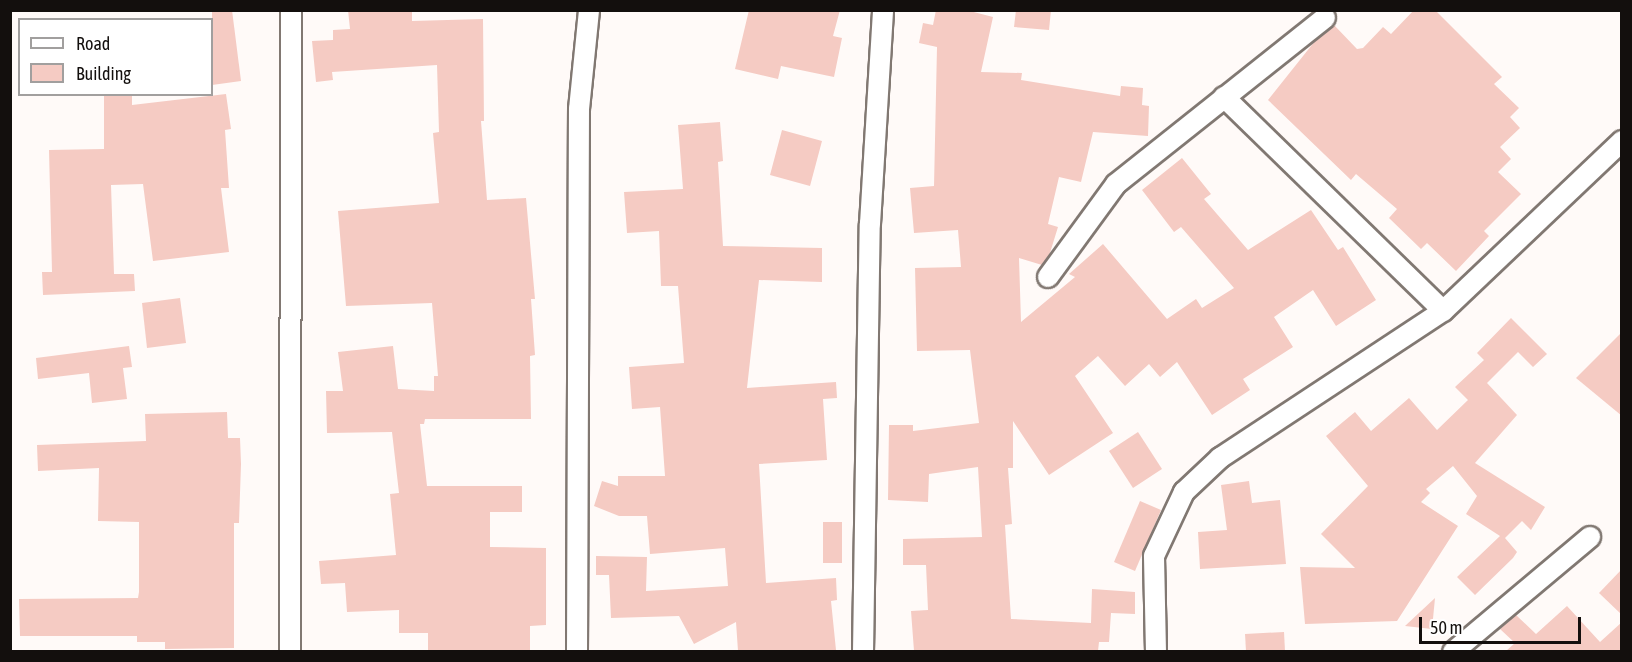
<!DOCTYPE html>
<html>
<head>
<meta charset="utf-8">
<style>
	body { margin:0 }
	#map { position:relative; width:1632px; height:662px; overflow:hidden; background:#fffaf8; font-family:"Asap Condensed",sans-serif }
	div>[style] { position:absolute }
	.building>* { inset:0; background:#f5cbc3 }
	.roads { filter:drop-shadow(2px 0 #817872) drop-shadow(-2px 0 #817872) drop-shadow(0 2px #817872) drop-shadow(0 -2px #817872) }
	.minor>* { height:20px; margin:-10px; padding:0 10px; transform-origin:10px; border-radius:10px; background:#fff }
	span { translate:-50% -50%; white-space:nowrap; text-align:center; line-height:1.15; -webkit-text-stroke:4.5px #fff; paint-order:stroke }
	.frame { position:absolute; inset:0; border:12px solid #130f0d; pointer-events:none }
	.legend { position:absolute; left:18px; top:18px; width:195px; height:78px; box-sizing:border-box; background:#fff; border:2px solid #a19f9e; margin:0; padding:8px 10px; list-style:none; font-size:18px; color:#130f0d }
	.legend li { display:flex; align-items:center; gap:12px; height:30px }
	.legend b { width:30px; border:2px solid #a19f9e }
	.scale { position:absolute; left:1419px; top:617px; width:162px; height:27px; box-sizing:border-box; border:3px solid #130f0d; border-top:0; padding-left:8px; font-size:18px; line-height:21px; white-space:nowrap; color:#130f0d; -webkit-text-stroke:4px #fff; paint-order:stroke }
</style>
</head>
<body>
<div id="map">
	<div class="building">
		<div style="clip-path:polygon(212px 10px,232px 10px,241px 81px,212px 85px)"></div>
		<div style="clip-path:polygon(348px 10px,412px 10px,412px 21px,483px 19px,484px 121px,481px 121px,487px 200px,526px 198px,535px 299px,531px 299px,535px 355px,530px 356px,531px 419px,425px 419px,424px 424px,420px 424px,427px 486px,522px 486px,522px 512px,490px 512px,490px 547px,546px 548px,546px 625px,530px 626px,530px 651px,428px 651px,428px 633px,399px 633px,399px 610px,347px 612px,345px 583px,321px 584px,319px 561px,396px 555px,390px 494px,399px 493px,392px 432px,327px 433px,326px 391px,343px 391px,338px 352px,393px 346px,398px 389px,434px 391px,434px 376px,438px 376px,432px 303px,346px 306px,338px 211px,439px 203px,433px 133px,439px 132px,437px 65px,332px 72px,333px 80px,316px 82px,312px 41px,333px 40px,333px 30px,350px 29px)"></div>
		<div style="clip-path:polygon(749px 10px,840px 10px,833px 36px,842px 38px,834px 77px,781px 66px,778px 79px,735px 69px)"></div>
		<div style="clip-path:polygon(936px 10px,966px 10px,993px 17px,981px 72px,1022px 73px,1021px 80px,1120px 96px,1121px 86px,1143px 88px,1142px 105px,1149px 106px,1148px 136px,1093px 132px,1081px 182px,1059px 177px,1048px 224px,1058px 227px,1049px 256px,1042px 265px,1019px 258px,1021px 322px,1075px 277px,1069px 274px,1103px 244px,1167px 319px,1196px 299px,1202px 308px,1234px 288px,1181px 227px,1174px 232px,1142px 190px,1182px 158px,1211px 194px,1204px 199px,1248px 250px,1311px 210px,1338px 250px,1343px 247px,1376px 300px,1336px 326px,1313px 290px,1274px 317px,1293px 347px,1243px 379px,1250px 390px,1212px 415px,1177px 362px,1160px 377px,1149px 364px,1125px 386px,1098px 356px,1075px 376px,1113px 433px,1049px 475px,1013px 421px,1013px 468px,1008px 468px,1012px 524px,1005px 525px,1011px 619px,1091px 623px,1092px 589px,1135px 592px,1135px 614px,1111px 613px,1109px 642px,1099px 642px,1098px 651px,914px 651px,911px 611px,928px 610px,926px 565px,903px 565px,903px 539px,982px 537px,978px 467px,929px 474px,928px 502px,888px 500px,889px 425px,913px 425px,913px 431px,979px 423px,970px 350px,917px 351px,915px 268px,961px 267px,958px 230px,914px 233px,910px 188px,934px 186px,937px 47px,919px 43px,923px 23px,933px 25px)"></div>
		<div style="clip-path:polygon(1016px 10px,1051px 10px,1049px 30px,1014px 27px)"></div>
		<div style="clip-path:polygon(1414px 10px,1435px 10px,1502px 77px,1494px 84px,1519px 108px,1510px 117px,1520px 128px,1500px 147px,1511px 159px,1498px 172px,1521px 194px,1484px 231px,1489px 236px,1456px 271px,1427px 243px,1421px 249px,1389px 218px,1397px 209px,1356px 174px,1351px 180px,1268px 100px,1315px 41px,1334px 25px,1357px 49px,1363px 48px,1383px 27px,1391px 34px)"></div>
		<div style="clip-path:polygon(104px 94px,132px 94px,132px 105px,226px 94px,231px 129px,225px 130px,229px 188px,221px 188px,229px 252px,153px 261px,143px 184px,111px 185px,114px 274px,134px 274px,135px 291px,43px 295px,42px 272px,52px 272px,49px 150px,104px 149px)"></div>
		<div style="clip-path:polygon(720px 122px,723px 161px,718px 162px,723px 246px,822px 248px,822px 282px,759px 280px,747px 388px,836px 382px,837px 398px,823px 399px,827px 460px,759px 464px,766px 583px,836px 578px,837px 600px,831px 601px,836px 650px,738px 651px,736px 622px,694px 644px,679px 616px,611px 618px,609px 575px,596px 575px,596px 556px,647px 557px,646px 591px,728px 586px,725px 548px,650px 554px,647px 516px,619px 516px,594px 506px,602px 481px,618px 486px,618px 476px,665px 476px,660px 407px,632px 409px,629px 367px,684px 363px,678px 286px,661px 286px,659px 231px,627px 233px,624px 192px,683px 189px,678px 125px)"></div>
		<div style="clip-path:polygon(782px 130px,822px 141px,810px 186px,770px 175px)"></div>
		<div style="clip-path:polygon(180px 298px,186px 343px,147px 348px,142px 303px)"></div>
		<div style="clip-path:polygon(1511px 318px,1547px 354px,1533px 367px,1518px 352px,1487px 383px,1517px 415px,1475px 463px,1545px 507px,1531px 530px,1522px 521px,1505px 538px,1517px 552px,1513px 558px,1475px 595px,1457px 577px,1500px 536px,1466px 514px,1477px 496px,1453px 466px,1426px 489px,1430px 493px,1421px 502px,1458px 526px,1397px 621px,1305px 624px,1300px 567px,1355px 568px,1321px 534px,1368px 486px,1326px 436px,1355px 412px,1371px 431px,1409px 398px,1437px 430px,1468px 400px,1455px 387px,1484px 360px,1477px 353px)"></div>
		<div style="clip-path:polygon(1622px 332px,1622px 416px,1576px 378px)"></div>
		<div style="clip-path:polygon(129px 346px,132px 367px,123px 368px,127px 399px,92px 403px,89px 373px,38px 379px,36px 358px)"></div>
		<div style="clip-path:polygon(227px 412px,228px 438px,240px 438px,241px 464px,239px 523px,234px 523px,234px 648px,165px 649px,165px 642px,137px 642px,137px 636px,20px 636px,19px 599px,138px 598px,139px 592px,139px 522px,98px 521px,99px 468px,38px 471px,37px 445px,146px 441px,145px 414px)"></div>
		<div style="clip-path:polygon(1138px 432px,1162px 469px,1133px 488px,1109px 451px)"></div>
		<div style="clip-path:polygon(1249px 481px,1252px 503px,1280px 500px,1286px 564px,1200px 569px,1198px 532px,1227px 530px,1221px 485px)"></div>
		<div style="clip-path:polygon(1140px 501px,1161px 510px,1135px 571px,1114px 562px)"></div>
		<div style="clip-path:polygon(823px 522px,842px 522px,842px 563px,823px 563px)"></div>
		<div style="clip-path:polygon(1622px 569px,1622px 615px,1599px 593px)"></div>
		<div style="clip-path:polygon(1435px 598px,1432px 629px,1405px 626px)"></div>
		<div style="clip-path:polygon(1567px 606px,1600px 642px,1622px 622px,1622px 651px,1506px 651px,1515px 643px,1500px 629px,1516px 615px,1536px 634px)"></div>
		<div style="clip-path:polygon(1284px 632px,1285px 651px,1246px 651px,1245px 634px)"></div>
	</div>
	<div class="roads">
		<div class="minor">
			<div style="left:1224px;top:97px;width:306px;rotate:44.3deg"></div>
			<div style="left:1048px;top:277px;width:115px;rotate:-53.8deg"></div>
			<div style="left:1116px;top:184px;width:267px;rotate:-38.5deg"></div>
			<div style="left:290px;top:652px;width:642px;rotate:-89.91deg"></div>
			<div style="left:577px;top:652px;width:543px;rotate:-89.79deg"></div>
			<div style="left:579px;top:109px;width:100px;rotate:-84.2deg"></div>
			<div style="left:863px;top:652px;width:428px;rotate:-89.1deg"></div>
			<div style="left:870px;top:224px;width:214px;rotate:-86.5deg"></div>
			<div style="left:1156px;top:652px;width:96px;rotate:-91.2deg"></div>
			<div style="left:1154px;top:556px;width:71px;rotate:-64.9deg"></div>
			<div style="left:1184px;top:492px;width:50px;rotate:-43.4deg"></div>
			<div style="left:1220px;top:458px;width:267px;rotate:-33.4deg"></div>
			<div style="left:1443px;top:311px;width:247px;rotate:-43.5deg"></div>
			<div style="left:1453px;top:652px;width:179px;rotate:-40deg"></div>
		</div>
	</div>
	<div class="frame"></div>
	<ul class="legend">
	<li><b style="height:8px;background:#fff"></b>Road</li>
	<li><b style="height:16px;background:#f5cbc3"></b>Building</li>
	</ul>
	<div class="scale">50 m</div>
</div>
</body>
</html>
